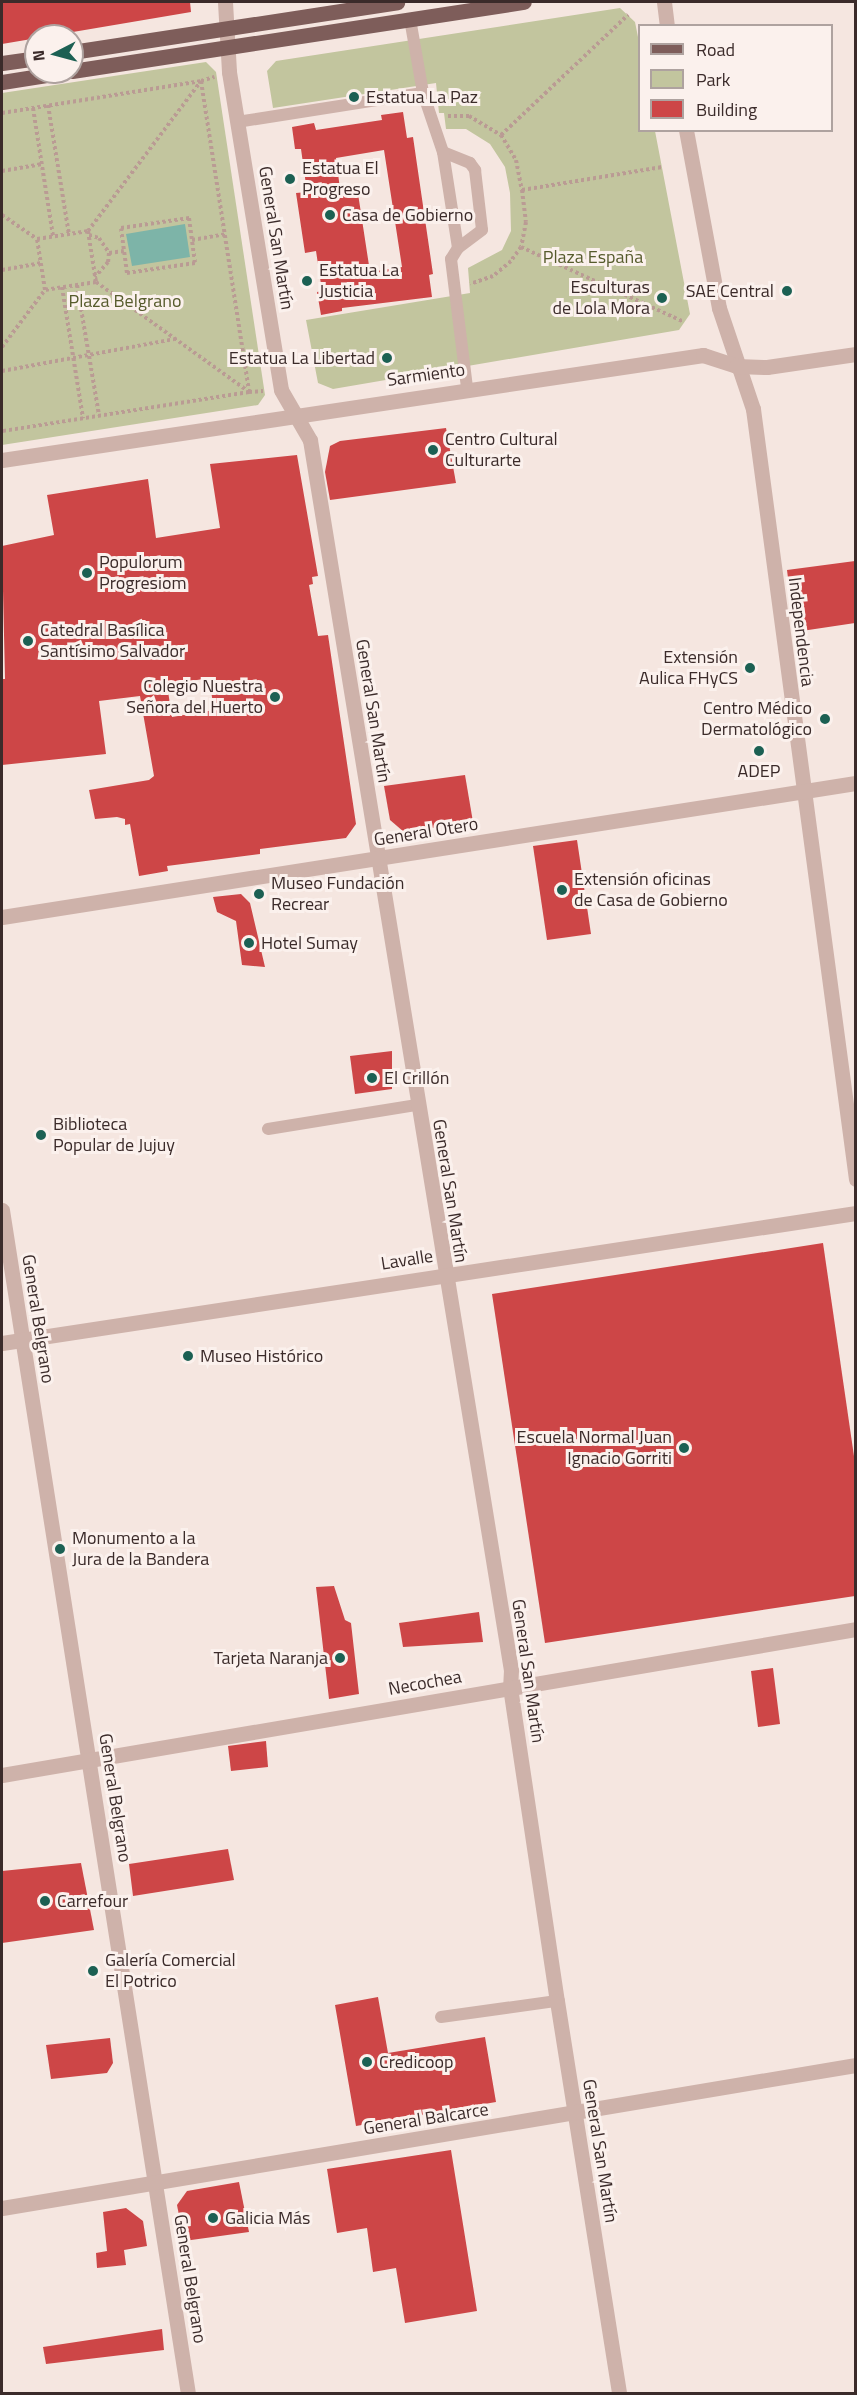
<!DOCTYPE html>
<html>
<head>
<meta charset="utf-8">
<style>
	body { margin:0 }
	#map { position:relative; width:857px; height:2395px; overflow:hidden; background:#f5e6e0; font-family:"Titillium Web",sans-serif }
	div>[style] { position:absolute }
	.green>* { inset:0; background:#c2c59e }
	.water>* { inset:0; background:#7db4a8 }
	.building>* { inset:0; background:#cd4647 }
	.path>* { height:4px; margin-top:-2px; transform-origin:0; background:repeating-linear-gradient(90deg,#ba9b94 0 3px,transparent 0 6px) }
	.service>* { height:12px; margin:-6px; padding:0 6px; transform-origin:6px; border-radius:6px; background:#ceb2aa }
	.minor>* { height:15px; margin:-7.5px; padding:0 7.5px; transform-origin:7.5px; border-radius:7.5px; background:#ceb2aa }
	.primary>* { height:15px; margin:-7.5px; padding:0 7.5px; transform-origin:7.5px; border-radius:7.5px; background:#7e5d5a }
	.dots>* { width:16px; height:16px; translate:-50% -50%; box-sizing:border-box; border:3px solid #fbf1ed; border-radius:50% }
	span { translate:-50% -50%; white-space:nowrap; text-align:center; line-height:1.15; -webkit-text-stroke:6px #fbf1ed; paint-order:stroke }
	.poi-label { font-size:18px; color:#3b2b2a }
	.left { translate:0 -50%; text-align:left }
	.right { translate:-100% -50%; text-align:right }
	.street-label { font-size:18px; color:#3b2b2a }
	.park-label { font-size:18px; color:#565b2c }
	.frame { position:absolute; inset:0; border:3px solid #3b2b2a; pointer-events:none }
	.legend { position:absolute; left:638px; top:24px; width:195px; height:108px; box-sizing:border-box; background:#fbf1ed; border:2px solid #aea29f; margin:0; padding:8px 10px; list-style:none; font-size:18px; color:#3b2b2a }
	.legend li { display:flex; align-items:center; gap:12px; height:30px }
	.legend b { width:30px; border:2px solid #aea29f }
	.north { position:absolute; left:24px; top:24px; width:60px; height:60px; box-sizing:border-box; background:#fbf1ed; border:2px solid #aea29f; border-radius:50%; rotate:264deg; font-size:16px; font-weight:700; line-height:24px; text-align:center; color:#3b2b2a }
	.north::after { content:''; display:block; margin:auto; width:21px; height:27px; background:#1c6053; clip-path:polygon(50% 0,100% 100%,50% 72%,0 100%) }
</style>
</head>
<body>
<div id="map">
	<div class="green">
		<div style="clip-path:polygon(620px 8px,635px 22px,640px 47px,640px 130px,655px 131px,690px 314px,679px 330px,333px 389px,318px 383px,306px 320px,470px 293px,468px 268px,502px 250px,511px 231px,510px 193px,505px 167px,490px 144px,466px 129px,446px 129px,444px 113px,439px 113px,436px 83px,273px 108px,267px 71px,276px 61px)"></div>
		<div style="clip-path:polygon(206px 62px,216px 72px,265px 395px,258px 405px,2px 445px,2px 93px)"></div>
	</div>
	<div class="water">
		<div style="clip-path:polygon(185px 224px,190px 257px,132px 266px,126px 234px)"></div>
	</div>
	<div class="building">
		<div style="clip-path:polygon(2px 2px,190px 2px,191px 12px,2px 44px)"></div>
		<div style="clip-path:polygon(evenodd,403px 112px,407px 138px,413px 137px,433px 274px,429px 275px,432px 297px,342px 308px,342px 311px,321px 315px,317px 292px,322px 291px,316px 251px,305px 253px,296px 193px,307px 192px,301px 149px,295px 149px,292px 127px,314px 123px,316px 130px,382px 120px,381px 115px,403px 112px,384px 150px,402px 267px,370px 272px,357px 187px,340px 189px,336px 158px,384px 150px)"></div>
		<div style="clip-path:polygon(446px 428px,456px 483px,330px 500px,325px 472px,330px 446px,340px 441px)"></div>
		<div style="clip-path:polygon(evenodd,297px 455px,318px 576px,312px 577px,313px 584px,309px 585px,318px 636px,328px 635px,356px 824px,346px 838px,260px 849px,260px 854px,167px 866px,168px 871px,139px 876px,130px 824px,125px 825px,125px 819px,117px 817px,95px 819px,89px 790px,149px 780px,154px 776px,140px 696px,99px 701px,106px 754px,2px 765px,2px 679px,5px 679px,2px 546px,54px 535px,47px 495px,148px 479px,156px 538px,220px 528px,210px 464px,297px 455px,209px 678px,214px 710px,172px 717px,167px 685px,209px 678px)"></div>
		<div style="clip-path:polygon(855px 561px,855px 623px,795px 632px,787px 570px)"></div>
		<div style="clip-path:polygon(465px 775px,473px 822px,404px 832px,390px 820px,384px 786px)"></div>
		<div style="clip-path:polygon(577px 840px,591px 934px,547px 940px,533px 846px)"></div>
		<div style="clip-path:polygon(241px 894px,250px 903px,265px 967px,242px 965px,236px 921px,217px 912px,213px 897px)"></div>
		<div style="clip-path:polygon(392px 1051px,392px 1089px,355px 1094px,350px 1056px)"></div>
		<div style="clip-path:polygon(823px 1243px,855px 1463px,855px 1596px,545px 1643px,492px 1294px)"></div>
		<div style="clip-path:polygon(334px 1586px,345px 1620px,351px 1623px,359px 1694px,329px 1699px,316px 1587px)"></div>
		<div style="clip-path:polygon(479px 1612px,483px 1642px,403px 1647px,399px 1623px)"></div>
		<div style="clip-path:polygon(773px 1668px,780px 1724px,758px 1727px,751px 1671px)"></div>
		<div style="clip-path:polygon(266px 1741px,268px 1767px,231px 1771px,228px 1746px)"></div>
		<div style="clip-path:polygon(228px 1849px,234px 1880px,133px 1896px,129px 1864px)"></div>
		<div style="clip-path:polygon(81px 1863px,94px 1930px,2px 1943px,2px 1871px)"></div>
		<div style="clip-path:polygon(378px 1997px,388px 2053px,485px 2037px,496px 2102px,356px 2126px,335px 2005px)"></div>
		<div style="clip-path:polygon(110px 2038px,113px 2063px,107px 2073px,51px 2079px,46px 2045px)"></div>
		<div style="clip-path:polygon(451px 2150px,477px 2311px,405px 2323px,396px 2268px,373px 2272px,367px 2228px,337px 2233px,327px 2169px)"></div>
		<div style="clip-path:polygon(239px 2182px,249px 2232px,184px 2241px,177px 2205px,187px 2191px)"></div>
		<div style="clip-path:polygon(126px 2208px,143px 2221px,147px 2246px,124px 2250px,126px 2265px,97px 2268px,96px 2253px,107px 2251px,103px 2212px)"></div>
		<div style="clip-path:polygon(162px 2329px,164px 2350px,46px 2364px,43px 2347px)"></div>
	</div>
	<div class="path">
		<div style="left:48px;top:105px;width:131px;rotate:80.8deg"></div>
		<div style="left:33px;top:108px;width:130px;rotate:81.1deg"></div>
		<div style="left:2px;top:113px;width:202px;rotate:-9.1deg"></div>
		<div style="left:201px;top:81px;width:315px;rotate:81.2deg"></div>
		<div style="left:249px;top:392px;width:250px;rotate:171deg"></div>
		<div style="left:448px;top:116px;width:21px"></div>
		<div style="left:469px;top:116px;width:37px;rotate:31deg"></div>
		<div style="left:501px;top:135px;width:29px;rotate:59deg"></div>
		<div style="left:516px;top:160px;width:31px;rotate:79deg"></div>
		<div style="left:522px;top:190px;width:32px;rotate:83deg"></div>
		<div style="left:526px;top:222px;width:25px;rotate:101deg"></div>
		<div style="left:521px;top:247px;width:17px;rotate:126deg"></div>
		<div style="left:511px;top:261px;width:23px;rotate:140deg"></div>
		<div style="left:493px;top:276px;width:24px;rotate:161deg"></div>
		<div style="left:501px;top:135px;width:175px;rotate:-43.4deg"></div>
		<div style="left:2px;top:171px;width:41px;rotate:-9.9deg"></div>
		<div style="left:522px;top:190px;width:142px;rotate:-9.3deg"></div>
		<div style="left:2px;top:215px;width:42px;rotate:34.4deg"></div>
		<div style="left:189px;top:218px;width:45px;rotate:82.4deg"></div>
		<div style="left:195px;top:263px;width:69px;rotate:171.6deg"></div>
		<div style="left:127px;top:273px;width:45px;rotate:-97.6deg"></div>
		<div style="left:121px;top:228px;width:69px;rotate:-8.4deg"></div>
		<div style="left:88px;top:231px;width:188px;rotate:-53deg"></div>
		<div style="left:201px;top:81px;width:14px;rotate:-17deg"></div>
		<div style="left:88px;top:231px;width:52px;rotate:81.1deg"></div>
		<div style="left:96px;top:282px;width:52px;rotate:171.1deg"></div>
		<div style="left:45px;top:290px;width:52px;rotate:-98.9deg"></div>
		<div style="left:37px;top:239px;width:52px;rotate:-8.9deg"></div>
		<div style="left:89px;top:235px;width:10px;rotate:17deg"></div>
		<div style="left:99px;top:238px;width:18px;rotate:56deg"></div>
		<div style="left:109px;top:253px;width:9px;rotate:96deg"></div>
		<div style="left:108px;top:262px;width:20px;rotate:131deg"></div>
		<div style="left:192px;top:240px;width:34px;rotate:-10deg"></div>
		<div style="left:521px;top:247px;width:179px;rotate:24.7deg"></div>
		<div style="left:109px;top:253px;width:15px;rotate:-8deg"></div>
		<div style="left:2px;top:270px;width:40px;rotate:-10deg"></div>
		<div style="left:96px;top:282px;width:188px;rotate:35.7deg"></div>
		<div style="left:249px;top:392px;width:14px;rotate:-4deg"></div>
		<div style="left:77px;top:285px;width:132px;rotate:80.4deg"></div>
		<div style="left:62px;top:287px;width:133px;rotate:80.9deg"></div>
		<div style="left:2px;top:347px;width:71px;rotate:-53deg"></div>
		<div style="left:2px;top:371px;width:175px;rotate:-10.5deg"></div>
	</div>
	<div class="service">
		<div style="left:410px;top:19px;width:75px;rotate:80deg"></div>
		<div style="left:237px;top:122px;width:188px;rotate:-8.9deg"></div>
		<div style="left:423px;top:93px;width:62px;rotate:71.3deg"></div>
		<div style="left:443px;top:152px;width:29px;rotate:22deg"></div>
		<div style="left:470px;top:163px;width:9px;rotate:54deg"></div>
		<div style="left:475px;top:170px;width:60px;rotate:83.3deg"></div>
		<div style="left:482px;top:230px;width:30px;rotate:143deg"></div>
		<div style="left:458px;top:248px;width:13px;rotate:122deg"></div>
		<div style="left:451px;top:259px;width:130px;rotate:82.9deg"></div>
		<div style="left:443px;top:152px;width:97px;rotate:81.1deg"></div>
		<div style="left:268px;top:1129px;width:151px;rotate:-9.2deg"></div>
		<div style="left:441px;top:2017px;width:117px;rotate:-7.9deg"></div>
	</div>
	<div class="minor">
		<div style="left:225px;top:2px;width:70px;rotate:86.7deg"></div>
		<div style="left:229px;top:72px;width:322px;rotate:80.7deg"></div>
		<div style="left:281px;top:390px;width:58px;rotate:59.9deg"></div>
		<div style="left:310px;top:440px;width:1246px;rotate:80.72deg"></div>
		<div style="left:511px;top:1670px;width:17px;rotate:93deg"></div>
		<div style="left:510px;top:1687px;width:317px;rotate:81.5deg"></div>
		<div style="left:557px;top:2001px;width:398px;rotate:81deg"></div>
		<div style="left:664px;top:2px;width:24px;rotate:83deg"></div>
		<div style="left:686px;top:130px;width:181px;rotate:79.5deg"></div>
		<div style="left:719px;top:308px;width:107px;rotate:71.4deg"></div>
		<div style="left:753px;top:409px;width:777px;rotate:82.38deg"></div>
		<div style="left:2px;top:460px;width:709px;rotate:-8.52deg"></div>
		<div style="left:703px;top:355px;width:35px;rotate:18deg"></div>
		<div style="left:736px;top:366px;width:31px;rotate:2deg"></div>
		<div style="left:767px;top:367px;width:90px;rotate:-8.3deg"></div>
		<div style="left:2px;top:917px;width:864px;rotate:-8.92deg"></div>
		<div style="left:2px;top:1210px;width:1199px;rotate:81.07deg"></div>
		<div style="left:2px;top:1343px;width:864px;rotate:-8.66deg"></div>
		<div style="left:2px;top:1775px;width:866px;rotate:-9.7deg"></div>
		<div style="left:2px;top:2208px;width:866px;rotate:-9.51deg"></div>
	</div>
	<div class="primary">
		<div style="left:72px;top:52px;width:329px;rotate:-8.7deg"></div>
		<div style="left:2px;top:63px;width:34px;rotate:-8deg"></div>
		<div style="left:72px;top:71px;width:457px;rotate:-8.7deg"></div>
		<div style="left:2px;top:82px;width:64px;rotate:-9deg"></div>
	</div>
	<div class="dots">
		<div style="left:354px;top:97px;background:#1c6053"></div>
		<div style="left:290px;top:179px;background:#1c6053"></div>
		<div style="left:330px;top:215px;background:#1c6053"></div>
		<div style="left:307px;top:281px;background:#1c6053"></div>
		<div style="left:787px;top:291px;background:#1c6053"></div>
		<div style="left:662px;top:298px;background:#1c6053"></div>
		<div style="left:387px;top:358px;background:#1c6053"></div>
		<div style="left:433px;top:450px;background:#1c6053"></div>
		<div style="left:87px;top:573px;background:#1c6053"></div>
		<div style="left:28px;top:641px;background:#1c6053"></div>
		<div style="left:750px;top:668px;background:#1c6053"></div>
		<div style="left:275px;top:697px;background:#1c6053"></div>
		<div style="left:825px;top:719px;background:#1c6053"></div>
		<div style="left:759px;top:751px;background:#1c6053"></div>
		<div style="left:562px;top:890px;background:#1c6053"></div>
		<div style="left:259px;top:894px;background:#1c6053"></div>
		<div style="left:249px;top:943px;background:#1c6053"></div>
		<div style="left:372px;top:1078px;background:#1c6053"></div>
		<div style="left:41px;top:1135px;background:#1c6053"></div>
		<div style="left:188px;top:1356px;background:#1c6053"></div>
		<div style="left:684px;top:1448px;background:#1c6053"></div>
		<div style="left:60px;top:1549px;background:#1c6053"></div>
		<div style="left:340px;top:1658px;background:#1c6053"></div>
		<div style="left:45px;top:1901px;background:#1c6053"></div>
		<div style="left:93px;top:1971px;background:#1c6053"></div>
		<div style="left:367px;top:2062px;background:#1c6053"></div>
		<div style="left:213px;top:2218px;background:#1c6053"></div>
	</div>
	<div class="poi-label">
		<span class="left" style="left:366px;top:97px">Estatua La Paz</span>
		<span class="left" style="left:302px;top:179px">Estatua El<br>Progreso</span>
		<span class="left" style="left:342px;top:215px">Casa de Gobierno</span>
		<span class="left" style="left:319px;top:281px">Estatua La<br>Justicia</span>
		<span class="right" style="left:650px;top:298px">Esculturas<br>de Lola Mora</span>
		<span class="right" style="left:774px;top:291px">SAE Central</span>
		<span class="right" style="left:375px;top:358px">Estatua La Libertad</span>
		<span class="left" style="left:445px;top:450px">Centro Cultural<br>Culturarte</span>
		<span class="left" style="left:99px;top:573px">Populorum<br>Progresiom</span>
		<span class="left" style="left:40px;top:641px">Catedral Basílica<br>Santísimo Salvador</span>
		<span class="right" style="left:738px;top:668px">Extensión<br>Aulica FHyCS</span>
		<span class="right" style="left:263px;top:697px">Colegio Nuestra<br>Señora del Huerto</span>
		<span class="right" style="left:812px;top:719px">Centro Médico<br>Dermatológico</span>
		<span style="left:759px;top:771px">ADEP</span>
		<span class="left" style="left:574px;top:890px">Extensión oficinas<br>de Casa de Gobierno</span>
		<span class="left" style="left:271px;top:894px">Museo Fundación<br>Recrear</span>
		<span class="left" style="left:261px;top:943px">Hotel Sumay</span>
		<span class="left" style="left:384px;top:1078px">El Crillón</span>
		<span class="left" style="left:53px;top:1135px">Biblioteca<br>Popular de Jujuy</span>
		<span class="left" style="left:200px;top:1356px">Museo Histórico</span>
		<span class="right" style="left:672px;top:1448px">Escuela Normal Juan<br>Ignacio Gorriti</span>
		<span class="left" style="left:72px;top:1549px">Monumento a la<br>Jura de la Bandera</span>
		<span class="right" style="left:328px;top:1658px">Tarjeta Naranja</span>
		<span class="left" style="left:57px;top:1901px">Carrefour</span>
		<span class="left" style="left:105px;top:1971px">Galería Comercial<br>El Potrico</span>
		<span class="left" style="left:379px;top:2062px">Credicoop</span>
		<span class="left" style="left:225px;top:2218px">Galicia Más</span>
	</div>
	<div class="street-label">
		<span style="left:276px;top:238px;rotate:81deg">General San Martín</span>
		<span style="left:426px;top:375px;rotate:-8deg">Sarmiento</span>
		<span style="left:801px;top:632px;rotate:83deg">Independencia</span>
		<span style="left:373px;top:711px;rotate:81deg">General San Martín</span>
		<span style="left:426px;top:832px;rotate:-9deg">General Otero</span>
		<span style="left:450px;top:1191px;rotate:81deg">General San Martín</span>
		<span style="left:407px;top:1260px;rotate:-9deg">Lavalle</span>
		<span style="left:38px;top:1319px;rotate:81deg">General Belgrano</span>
		<span style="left:528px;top:1671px;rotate:82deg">General San Martín</span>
		<span style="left:425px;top:1683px;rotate:-10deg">Necochea</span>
		<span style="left:115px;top:1798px;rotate:81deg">General Belgrano</span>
		<span style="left:426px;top:2119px;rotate:-9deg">General Balcarce</span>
		<span style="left:600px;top:2151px;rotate:81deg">General San Martín</span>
		<span style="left:190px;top:2279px;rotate:81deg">General Belgrano</span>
	</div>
	<div class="park-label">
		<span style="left:593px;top:257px">Plaza España</span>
		<span style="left:125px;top:301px">Plaza Belgrano</span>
	</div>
	<div class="frame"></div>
	<ul class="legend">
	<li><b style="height:8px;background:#7e5d5a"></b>Road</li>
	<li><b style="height:16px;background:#c2c59e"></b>Park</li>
	<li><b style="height:16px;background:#cd4647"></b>Building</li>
	</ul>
	<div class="north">N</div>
</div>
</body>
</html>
